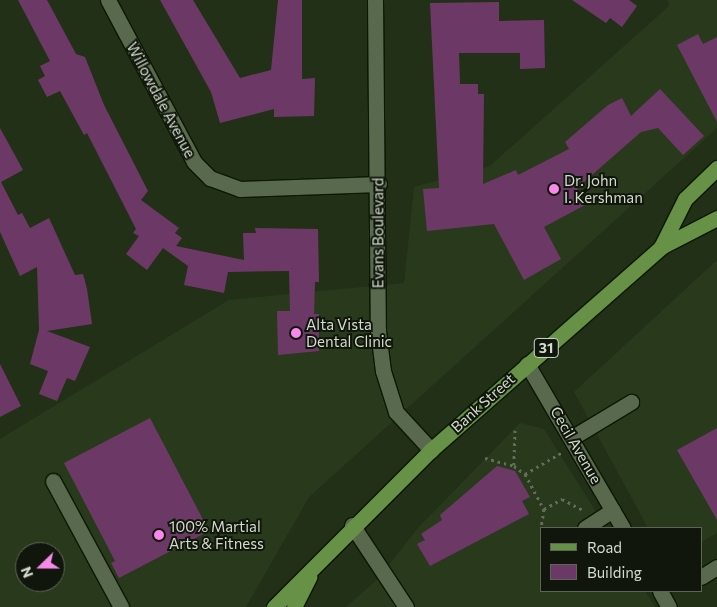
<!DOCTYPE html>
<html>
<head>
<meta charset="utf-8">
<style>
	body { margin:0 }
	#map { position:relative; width:717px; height:607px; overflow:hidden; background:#223018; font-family:Commissioner,sans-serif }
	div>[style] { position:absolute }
	.built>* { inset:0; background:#293a1c }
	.building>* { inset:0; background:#6c3966 }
	.path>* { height:3px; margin-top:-1.5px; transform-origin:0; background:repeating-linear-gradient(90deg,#626e5a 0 2.5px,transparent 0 6.5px) }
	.roads { filter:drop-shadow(1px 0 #0b1803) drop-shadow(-1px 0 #0b1803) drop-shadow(0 1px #0b1803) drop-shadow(0 -1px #0b1803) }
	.minor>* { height:15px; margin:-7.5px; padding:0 7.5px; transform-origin:7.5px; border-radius:7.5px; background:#59694e }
	.major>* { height:15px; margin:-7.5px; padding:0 7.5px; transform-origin:7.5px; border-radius:7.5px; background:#679146 }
	.dots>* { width:14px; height:14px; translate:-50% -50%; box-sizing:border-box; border:2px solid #10160b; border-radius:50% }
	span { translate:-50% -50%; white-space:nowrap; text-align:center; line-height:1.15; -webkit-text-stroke:4px #10160b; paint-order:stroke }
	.shield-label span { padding:1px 4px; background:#10160b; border:1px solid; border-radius:4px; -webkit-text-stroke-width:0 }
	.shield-label { font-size:14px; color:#d2dbcc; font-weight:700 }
	.street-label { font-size:15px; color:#d2dbcc }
	.poi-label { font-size:15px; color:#d2dbcc }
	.left { translate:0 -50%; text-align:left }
	.legend { position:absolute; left:540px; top:527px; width:162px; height:65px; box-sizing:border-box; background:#10160b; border:1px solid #5e6558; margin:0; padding:6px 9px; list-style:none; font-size:15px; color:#d2dbcc }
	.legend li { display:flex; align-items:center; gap:10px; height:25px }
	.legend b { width:25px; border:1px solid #5e6558 }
	.north { position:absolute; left:15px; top:542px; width:50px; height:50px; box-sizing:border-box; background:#10160b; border:1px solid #5e6558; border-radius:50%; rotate:248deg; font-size:14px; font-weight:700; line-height:20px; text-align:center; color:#d2dbcc }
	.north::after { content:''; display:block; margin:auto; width:18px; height:22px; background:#f888ea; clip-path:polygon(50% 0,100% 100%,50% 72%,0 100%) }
</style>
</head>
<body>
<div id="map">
	<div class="built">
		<div style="clip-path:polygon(evenodd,668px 0,717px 0,717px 128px,309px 497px,246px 607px,0 607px,0 439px,229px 300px,404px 283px,414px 187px,490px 166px,669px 6px,668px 0,25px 552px,55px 552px,55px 582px,25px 582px,25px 552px)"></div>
		<div style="clip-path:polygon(717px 260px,717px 533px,701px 542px,701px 528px,648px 528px,574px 392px)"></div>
		<div style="clip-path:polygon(520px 423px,544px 429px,606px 528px,541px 528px,541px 591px,645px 591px,655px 607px,346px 607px,379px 578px,418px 528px)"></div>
	</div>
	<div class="building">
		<div style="clip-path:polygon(18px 0,47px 0,76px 54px,85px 57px,104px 105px,148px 191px,141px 200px,179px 228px,175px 233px,182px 238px,176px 246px,244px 260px,243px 233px,256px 233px,255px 228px,318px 229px,319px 282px,315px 282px,314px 314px,319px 314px,319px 351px,278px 355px,277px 311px,290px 311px,289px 271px,228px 272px,224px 293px,184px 285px,188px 266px,163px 248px,147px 270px,126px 254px,139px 236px,133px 233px,136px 229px,87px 133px,84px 135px,60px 91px,47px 97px,38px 80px,45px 76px,40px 66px,50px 61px)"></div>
		<div style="clip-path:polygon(160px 0,193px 0,240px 78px,271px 70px,278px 0,302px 0,302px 79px,315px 78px,314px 116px,274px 117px,274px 109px,220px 123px,211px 92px)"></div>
		<div style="clip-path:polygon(572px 0,629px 0,637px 6px,622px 27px,610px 18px,606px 23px)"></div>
		<div style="clip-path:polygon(499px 2px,499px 21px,544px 20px,545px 68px,520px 69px,520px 53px,459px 53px,460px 84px,478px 84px,478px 94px,484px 94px,483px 184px,516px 170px,518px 175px,569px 149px,565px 142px,608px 105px,622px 98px,631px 116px,660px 89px,704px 136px,683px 155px,658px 128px,641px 132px,577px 188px,585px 205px,544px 227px,561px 259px,524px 280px,494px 224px,427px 231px,423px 189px,439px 188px,430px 3px)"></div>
		<div style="clip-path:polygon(698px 34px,703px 44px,717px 37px,717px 122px,677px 45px)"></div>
		<div style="clip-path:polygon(0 128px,23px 170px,1px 182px,18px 215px,22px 213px,30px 228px,49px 218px,75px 275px,83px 274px,87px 289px,92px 324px,47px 331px,90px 347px,75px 381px,67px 378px,57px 401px,39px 394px,48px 371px,30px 364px,39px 330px,37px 267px,20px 276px,0 232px)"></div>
		<div style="clip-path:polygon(0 364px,21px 406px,0 417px)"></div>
		<div style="clip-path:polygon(150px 418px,209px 531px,119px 578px,111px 563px,115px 561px,64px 463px)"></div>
		<div style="clip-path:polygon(717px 428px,717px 520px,677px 450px)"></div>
		<div style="clip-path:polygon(497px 466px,515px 471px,530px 497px,522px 501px,529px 514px,430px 566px,417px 544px,425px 540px,421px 534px,442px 520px,440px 515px)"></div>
	</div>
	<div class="path">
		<div style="left:515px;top:430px;width:36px;rotate:92deg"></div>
		<div style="left:514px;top:466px;width:14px;rotate:36deg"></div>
		<div style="left:525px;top:474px;width:40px;rotate:62deg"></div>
		<div style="left:544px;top:509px;width:18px;rotate:99deg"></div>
		<div style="left:485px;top:458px;width:30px;rotate:15deg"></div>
		<div style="left:525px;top:474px;width:42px;rotate:-30.3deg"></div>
		<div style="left:544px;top:509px;width:21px;rotate:-29deg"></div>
		<div style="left:562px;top:499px;width:24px;rotate:28deg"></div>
	</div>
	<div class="roads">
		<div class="minor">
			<div style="left:108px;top:0;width:183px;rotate:62deg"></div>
			<div style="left:194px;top:162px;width:23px;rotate:45deg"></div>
			<div style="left:210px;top:178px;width:32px;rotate:20deg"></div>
			<div style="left:240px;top:189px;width:139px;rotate:-2.1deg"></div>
			<div style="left:375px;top:0;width:331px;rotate:89.5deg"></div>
			<div style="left:378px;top:331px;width:40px;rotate:82.9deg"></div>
			<div style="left:383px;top:371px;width:43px;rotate:72.4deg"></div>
			<div style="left:396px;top:412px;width:52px;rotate:47.4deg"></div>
			<div style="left:527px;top:364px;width:190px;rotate:59.7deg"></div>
			<div style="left:573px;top:437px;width:68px;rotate:-31.1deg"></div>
			<div style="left:53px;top:481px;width:143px;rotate:61.6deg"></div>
			<div style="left:352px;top:525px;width:98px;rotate:56.6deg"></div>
			<div style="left:585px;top:528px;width:33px;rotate:-33deg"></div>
			<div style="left:701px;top:577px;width:19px;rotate:-32deg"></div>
			<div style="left:660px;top:591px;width:18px;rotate:61deg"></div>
		</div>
		<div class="major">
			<div style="left:661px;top:247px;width:54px;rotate:-63.4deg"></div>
			<div style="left:685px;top:199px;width:45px;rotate:-44.1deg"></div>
			<div style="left:274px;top:607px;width:222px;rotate:-45deg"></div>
			<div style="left:431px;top:450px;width:307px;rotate:-41.4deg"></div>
			<div style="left:661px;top:247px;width:63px;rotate:-27.4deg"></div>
			<div style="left:294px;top:607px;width:34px;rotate:-63deg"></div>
		</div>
	</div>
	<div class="dots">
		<div style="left:554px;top:189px;background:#f888ea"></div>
		<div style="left:296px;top:333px;background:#f888ea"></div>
		<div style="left:159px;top:535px;background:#f888ea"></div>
	</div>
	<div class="shield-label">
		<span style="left:546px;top:348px">31</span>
	</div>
	<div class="street-label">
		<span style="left:161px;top:100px;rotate:62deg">Willowdale Avenue</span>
		<span style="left:378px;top:233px;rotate:-90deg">Evans Boulevard</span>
		<span style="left:483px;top:403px;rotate:-42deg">Bank Street</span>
		<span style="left:576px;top:445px;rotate:60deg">Cecil Avenue</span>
	</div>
	<div class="poi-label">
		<span class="left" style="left:564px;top:189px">Dr. John<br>I. Kershman</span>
		<span class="left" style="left:306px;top:333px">Alta Vista<br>Dental Clinic</span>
		<span class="left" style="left:169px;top:535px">100% Martial<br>Arts &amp; Fitness</span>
	</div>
	<ul class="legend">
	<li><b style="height:6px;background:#679146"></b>Road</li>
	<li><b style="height:14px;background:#6c3966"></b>Building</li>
	</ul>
	<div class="north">N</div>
</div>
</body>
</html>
